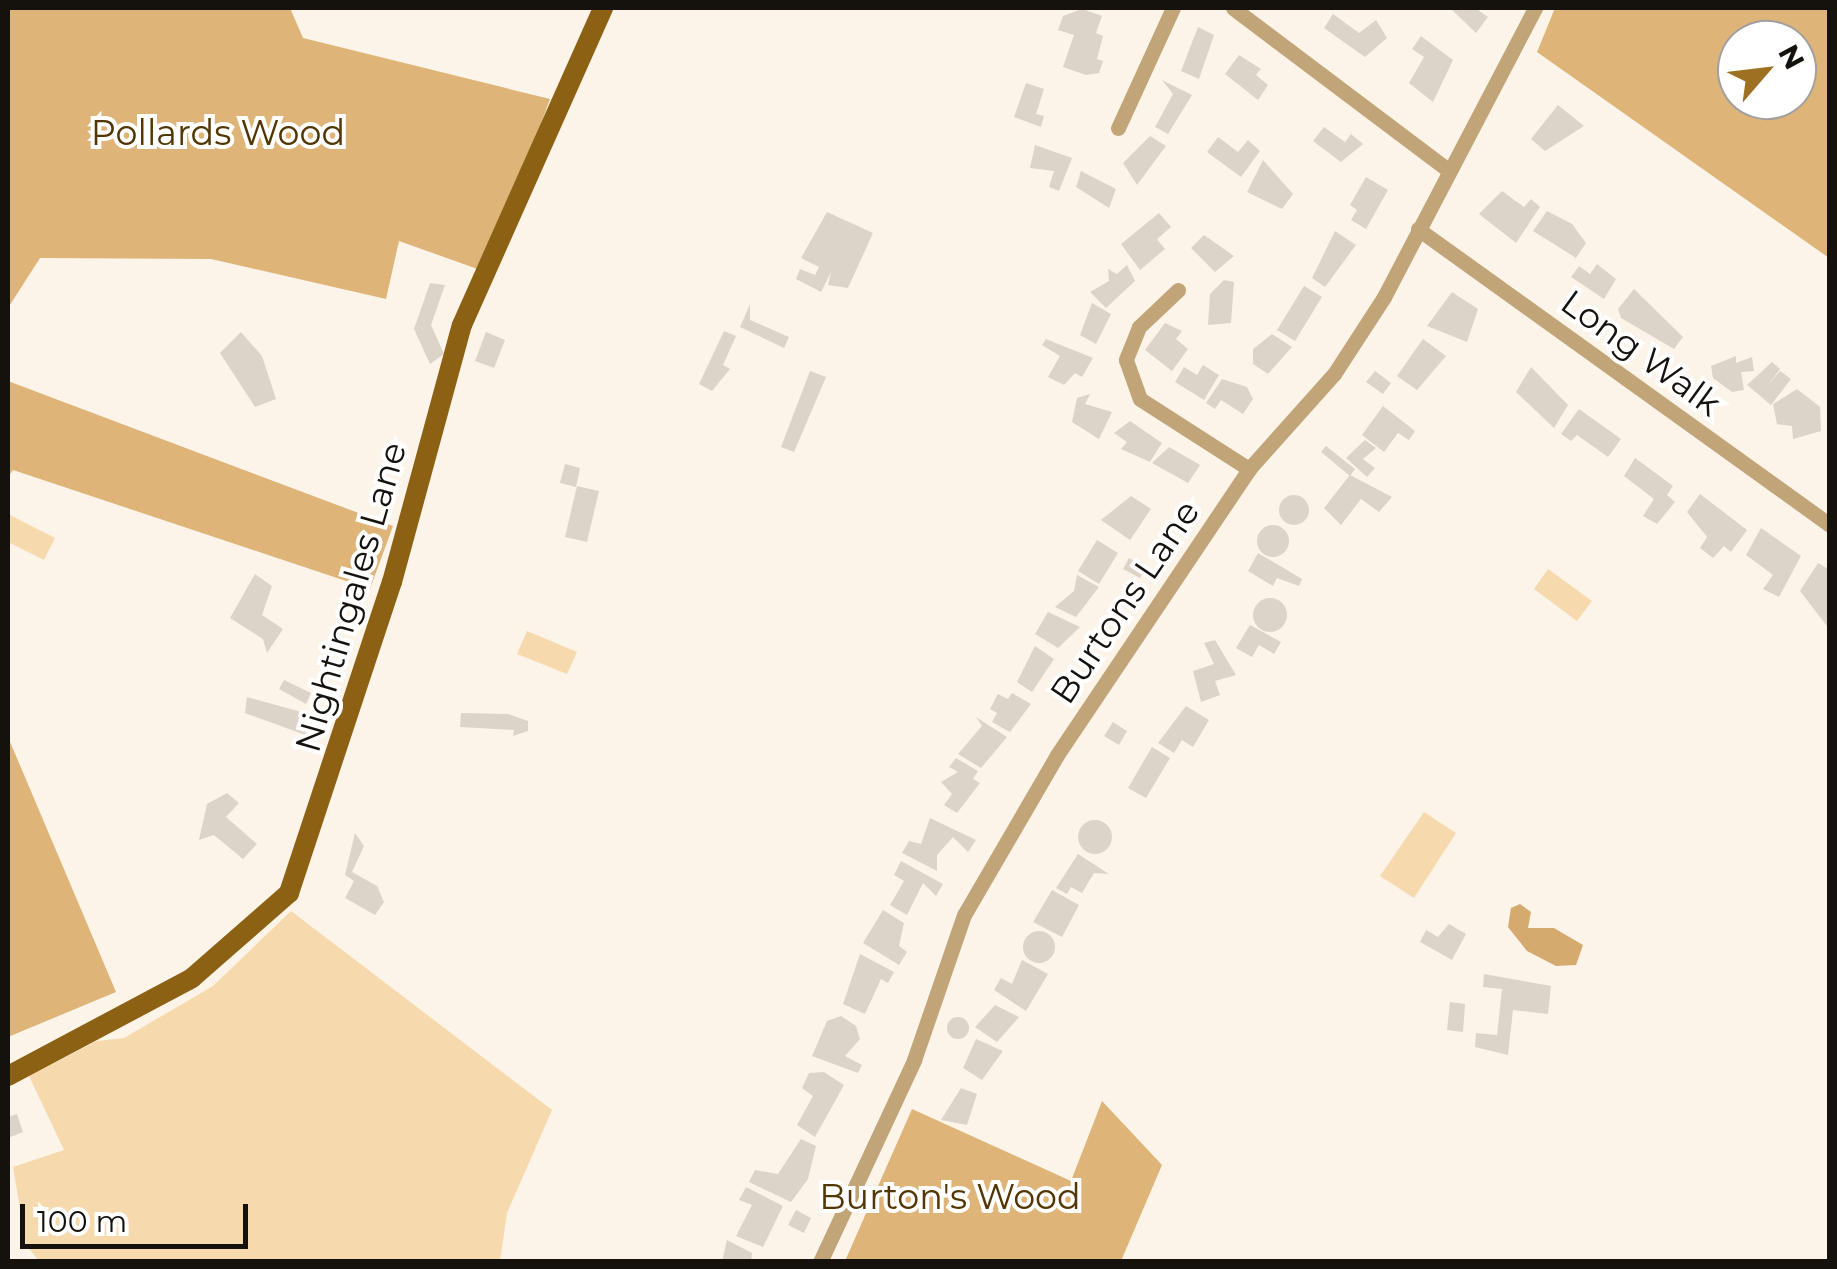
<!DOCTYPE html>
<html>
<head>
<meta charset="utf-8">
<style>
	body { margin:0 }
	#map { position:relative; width:1837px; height:1269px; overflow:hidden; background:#fcf4e8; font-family:Montserrat,sans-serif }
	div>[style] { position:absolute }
	.green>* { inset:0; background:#f7d9ae }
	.forest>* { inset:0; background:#deb478 }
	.water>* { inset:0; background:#d4aa6e }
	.building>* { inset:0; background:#dcd4c8 }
	.round { border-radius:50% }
	.minor>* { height:15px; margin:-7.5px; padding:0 7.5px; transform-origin:7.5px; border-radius:7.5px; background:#c2a479 }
	.major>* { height:20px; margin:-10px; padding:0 10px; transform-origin:10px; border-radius:10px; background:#8c6114 }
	span { translate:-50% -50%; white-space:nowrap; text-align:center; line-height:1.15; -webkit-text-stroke:8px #fff; paint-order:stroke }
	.park-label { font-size:35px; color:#523603 }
	.street-label { font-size:35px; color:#15120e }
	.frame { position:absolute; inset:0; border:10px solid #15120e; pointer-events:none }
	.north { position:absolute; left:1717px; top:20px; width:100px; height:100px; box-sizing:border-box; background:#fff; border:2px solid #a1a09f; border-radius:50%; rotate:62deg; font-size:28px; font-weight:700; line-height:40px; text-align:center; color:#15120e }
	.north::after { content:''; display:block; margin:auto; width:35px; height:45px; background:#9e7022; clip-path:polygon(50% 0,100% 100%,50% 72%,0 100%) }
	.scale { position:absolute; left:20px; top:1204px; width:228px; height:45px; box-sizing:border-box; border:5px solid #15120e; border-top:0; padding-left:12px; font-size:30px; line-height:35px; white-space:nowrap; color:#15120e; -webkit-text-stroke:8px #fff; paint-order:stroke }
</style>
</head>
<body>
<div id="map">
	<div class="green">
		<div style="clip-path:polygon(8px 514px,55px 538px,44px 560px,8px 542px)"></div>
		<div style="clip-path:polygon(1548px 569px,1592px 601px,1577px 621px,1534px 589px)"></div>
		<div style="clip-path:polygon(527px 631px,577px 652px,567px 674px,517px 654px)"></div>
		<div style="clip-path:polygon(1424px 812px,1456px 833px,1414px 898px,1380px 876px)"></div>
		<div style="clip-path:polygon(291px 911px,552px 1110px,507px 1213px,500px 1261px,39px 1261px,26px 1245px,13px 1167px,64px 1150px,29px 1076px,97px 1041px,124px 1038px,213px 986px)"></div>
	</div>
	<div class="forest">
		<div style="clip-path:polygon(8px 8px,290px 8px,303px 38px,550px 99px,486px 272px,399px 241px,386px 299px,211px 259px,40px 258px,8px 308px)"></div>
		<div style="clip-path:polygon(evenodd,1555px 8px,1829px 8px,1829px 258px,1537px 52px,1555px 8px,1737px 40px,1797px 40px,1797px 100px,1737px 100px,1737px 40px)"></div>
		<div style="clip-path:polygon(8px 381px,393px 526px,370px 589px,13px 470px,8px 477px)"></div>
		<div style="clip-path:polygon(8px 737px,116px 992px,8px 1037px)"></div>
		<div style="clip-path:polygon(1102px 1101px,1162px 1165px,1121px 1261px,845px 1261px,912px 1109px,1071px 1181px)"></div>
	</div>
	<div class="water">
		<div style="clip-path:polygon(1520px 904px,1531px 912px,1528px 928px,1554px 928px,1583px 945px,1576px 965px,1556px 966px,1527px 951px,1508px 927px,1511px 908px)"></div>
	</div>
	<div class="building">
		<div style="clip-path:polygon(1450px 8px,1475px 8px,1488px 17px,1476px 33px)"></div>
		<div style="clip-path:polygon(1082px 9px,1102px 16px,1096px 33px,1103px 36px,1097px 59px,1103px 61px,1099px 73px,1086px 75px,1063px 67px,1074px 35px,1058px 30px,1063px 16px)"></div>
		<div style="clip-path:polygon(1333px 14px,1359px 33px,1376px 20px,1387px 38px,1365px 57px,1324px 28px)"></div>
		<div style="clip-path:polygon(1198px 27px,1214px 35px,1199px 79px,1181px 71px)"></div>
		<div style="clip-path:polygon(1421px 36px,1453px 60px,1433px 102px,1409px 83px,1424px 57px,1412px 49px)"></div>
		<div style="clip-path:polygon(1239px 55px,1261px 69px,1256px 75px,1268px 85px,1258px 100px,1225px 74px)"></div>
		<div style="clip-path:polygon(1162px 80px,1192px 95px,1168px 134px,1155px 127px,1173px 94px)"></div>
		<div style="clip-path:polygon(1026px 83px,1044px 89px,1036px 114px,1044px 116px,1041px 127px,1014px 117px)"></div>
		<div style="clip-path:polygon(1558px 105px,1584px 126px,1545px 151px,1531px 139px)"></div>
		<div style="clip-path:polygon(1324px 127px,1345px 142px,1351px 134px,1363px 144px,1341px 162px,1313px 141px)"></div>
		<div style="clip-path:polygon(1150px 136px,1166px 146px,1137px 185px,1123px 163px)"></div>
		<div style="clip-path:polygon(1218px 137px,1238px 152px,1248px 140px,1260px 151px,1241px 177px,1207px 152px)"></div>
		<div style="clip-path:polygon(1035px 145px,1072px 158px,1059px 191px,1049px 187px,1054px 171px,1030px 168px)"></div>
		<div style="clip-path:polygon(1263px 160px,1293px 194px,1282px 209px,1247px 192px)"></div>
		<div style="clip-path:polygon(1081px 171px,1116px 189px,1109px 208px,1076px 187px)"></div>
		<div style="clip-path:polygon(1366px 177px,1388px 190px,1366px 229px,1351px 220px,1357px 210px,1350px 205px)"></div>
		<div style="clip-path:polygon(1502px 191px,1524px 207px,1531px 199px,1540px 207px,1516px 243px,1479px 214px)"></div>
		<div style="clip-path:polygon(1547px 211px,1572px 224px,1586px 243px,1576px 258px,1533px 231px)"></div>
		<div style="clip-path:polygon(827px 212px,873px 233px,848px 288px,828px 285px,831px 272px,821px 292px,796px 279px,800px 269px,815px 275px,819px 267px,801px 258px)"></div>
		<div style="clip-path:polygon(1159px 213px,1171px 227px,1157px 239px,1165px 249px,1140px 270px,1121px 244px)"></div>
		<div style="clip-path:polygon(1335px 231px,1356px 245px,1325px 287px,1312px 278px)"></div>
		<div style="clip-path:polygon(1204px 235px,1234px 256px,1215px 272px,1191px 248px)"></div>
		<div style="clip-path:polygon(1597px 264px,1616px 279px,1604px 299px,1571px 277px,1579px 266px,1590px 274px)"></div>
		<div style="clip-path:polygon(1127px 265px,1135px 281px,1106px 308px,1090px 292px,1109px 281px,1108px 269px,1117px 274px)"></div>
		<div style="clip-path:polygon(1224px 280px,1234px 282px,1231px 323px,1208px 325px,1210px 294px)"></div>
		<div style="clip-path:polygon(430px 283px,445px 285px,431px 325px,444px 354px,430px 364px,414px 329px)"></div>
		<div style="clip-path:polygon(1304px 286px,1322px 297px,1295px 341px,1277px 330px)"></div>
		<div style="clip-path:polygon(1634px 289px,1683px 337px,1674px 349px,1621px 318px,1618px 309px)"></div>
		<div style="clip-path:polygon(1452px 292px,1478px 309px,1467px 342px,1427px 326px)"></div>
		<div style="clip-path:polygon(1092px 303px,1111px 314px,1096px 344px,1080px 335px)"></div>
		<div style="clip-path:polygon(750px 304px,750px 320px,789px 337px,784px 348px,740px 327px)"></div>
		<div style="clip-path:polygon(1165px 323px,1182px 331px,1176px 339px,1188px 349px,1172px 371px,1145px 350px)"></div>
		<div style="clip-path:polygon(724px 331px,736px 336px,723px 365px,730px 369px,712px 391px,699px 384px)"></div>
		<div style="clip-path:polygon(241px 332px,262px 356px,276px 399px,255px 407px,220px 353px)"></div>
		<div style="clip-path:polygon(486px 332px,505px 340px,494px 368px,475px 361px)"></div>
		<div style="clip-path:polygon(1272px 334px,1292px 347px,1268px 374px,1253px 364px,1253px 349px)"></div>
		<div style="clip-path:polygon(1046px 339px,1093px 358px,1082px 377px,1075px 373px,1064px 385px,1048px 377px,1060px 356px,1042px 345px)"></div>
		<div style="clip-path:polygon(1423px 339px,1446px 356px,1417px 390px,1397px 376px)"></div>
		<div style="clip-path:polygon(1736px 356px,1736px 363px,1752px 357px,1754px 371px,1741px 372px,1744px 390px,1732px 392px,1713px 378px,1711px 366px)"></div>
		<div style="clip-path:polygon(1772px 362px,1780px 369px,1769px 384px,1780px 371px,1791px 379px,1771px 405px,1747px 385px)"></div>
		<div style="clip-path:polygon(1203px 365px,1219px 375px,1204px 400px,1175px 382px,1184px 367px,1197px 375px)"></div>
		<div style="clip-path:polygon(1531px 367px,1568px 405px,1554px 428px,1516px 392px)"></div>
		<div style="clip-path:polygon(810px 371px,826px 377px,794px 452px,781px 447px)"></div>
		<div style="clip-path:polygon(1375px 371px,1391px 383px,1383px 394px,1366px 382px)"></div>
		<div style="clip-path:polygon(1222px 379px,1247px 387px,1253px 399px,1243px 414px,1221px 400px,1215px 409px,1206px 403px)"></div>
		<div style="clip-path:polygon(1797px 389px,1820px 407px,1821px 431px,1793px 439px,1792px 426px,1777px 424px,1773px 404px)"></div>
		<div style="clip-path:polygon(1090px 394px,1085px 404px,1112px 412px,1099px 439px,1072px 422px,1077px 398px)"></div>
		<div style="clip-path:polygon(1383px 406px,1415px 431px,1409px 440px,1398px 433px,1384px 452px,1362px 435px)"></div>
		<div style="clip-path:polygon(1579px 409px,1621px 439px,1608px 457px,1577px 435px,1571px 441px,1561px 434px)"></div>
		<div style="clip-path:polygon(1130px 421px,1162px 443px,1150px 462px,1121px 449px,1127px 442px,1114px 433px)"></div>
		<div style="clip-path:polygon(1365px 440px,1376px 448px,1363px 459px,1375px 468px,1367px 477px,1346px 458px)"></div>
		<div style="clip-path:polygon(1326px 446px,1355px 469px,1350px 476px,1321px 452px)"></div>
		<div style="clip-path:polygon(1169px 447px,1200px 465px,1188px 483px,1152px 463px)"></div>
		<div style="clip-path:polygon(1635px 458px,1673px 486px,1667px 495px,1675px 502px,1657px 524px,1643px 516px,1654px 499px,1624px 476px)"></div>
		<div style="clip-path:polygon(565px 464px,580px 468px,576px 487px,560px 483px)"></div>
		<div style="clip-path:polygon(1350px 475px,1392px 497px,1379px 512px,1361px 499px,1341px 525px,1324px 508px)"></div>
		<div style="clip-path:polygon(577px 486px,599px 491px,587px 542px,565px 537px)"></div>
		<div style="clip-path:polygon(1700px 494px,1747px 530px,1731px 552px,1724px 546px,1713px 558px,1700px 548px,1707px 537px,1687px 512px)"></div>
		<div class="round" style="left:1279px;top:495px;width:30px;height:30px"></div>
		<div style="clip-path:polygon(1131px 496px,1151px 509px,1130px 540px,1101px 520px)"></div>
		<div class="round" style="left:1257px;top:525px;width:32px;height:32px"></div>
		<div style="clip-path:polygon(1761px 528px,1801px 556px,1779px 597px,1763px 589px,1773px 575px,1746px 555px)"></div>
		<div style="clip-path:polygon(1097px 540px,1118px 553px,1099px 584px,1078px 571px)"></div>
		<div style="clip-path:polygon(1258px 553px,1302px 579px,1299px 586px,1277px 578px,1273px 586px,1248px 571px)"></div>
		<div style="clip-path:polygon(1129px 558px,1146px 567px,1140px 578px,1123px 569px)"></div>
		<div style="clip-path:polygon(1818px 563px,1830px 570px,1830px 630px,1800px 591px)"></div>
		<div style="clip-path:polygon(255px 574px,272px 586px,262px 615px,283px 629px,267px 653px,263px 639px,230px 618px)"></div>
		<div style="clip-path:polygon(1077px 575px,1099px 587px,1076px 617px,1055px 607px,1074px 591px)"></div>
		<div class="round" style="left:1253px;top:598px;width:34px;height:34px"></div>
		<div style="clip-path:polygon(1048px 612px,1080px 627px,1058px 648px,1035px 634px)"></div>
		<div style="clip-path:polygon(1250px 625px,1281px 642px,1274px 654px,1259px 645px,1252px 657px,1236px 648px)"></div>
		<div style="clip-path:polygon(1215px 640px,1236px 675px,1215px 681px,1220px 695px,1201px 702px,1193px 671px,1214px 664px,1204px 643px)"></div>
		<div style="clip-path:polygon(1035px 646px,1054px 659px,1032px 692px,1017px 682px)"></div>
		<div style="clip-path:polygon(284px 680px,311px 693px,306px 704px,279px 689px)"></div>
		<div style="clip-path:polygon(1012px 693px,1031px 704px,1010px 732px,992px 722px,997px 713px,990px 709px,998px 694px,1008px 699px)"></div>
		<div style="clip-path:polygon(247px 697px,316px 716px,308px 736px,245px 713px)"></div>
		<div style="clip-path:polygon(1186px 706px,1209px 720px,1193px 747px,1182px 740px,1174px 753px,1158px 743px)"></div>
		<div style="clip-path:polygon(461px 713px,508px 714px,528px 721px,528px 731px,513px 736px,514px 730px,460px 727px)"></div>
		<div style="clip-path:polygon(976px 717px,1007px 737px,981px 768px,958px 754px,982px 726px)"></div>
		<div style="clip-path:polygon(1113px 722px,1127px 731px,1119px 745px,1104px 736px)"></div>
		<div style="clip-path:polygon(1152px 747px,1170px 758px,1146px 798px,1128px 788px)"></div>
		<div style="clip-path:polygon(956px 758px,978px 771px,973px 779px,980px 783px,957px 813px,944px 805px,952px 794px,941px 782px,958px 772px,949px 767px)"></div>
		<div style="clip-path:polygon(227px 793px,239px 803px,226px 817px,257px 844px,243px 859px,214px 835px,199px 840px,207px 804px)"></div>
		<div style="clip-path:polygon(930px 818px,976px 840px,968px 852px,953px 837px,937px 855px,937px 871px,902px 853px,909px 841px,921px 844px)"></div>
		<div class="round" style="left:1078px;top:820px;width:34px;height:34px"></div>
		<div style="clip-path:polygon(355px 833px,364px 846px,352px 872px,377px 886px,384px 902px,375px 915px,345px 898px,354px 881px,345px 875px)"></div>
		<div style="clip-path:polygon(1078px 854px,1109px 874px,1094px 873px,1082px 893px,1071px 887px,1067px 894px,1056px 888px)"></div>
		<div style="clip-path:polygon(901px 861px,943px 884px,936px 896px,923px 883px,907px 915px,890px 905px,904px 881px,894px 875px)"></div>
		<div style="clip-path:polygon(1052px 890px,1079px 905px,1062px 937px,1033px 922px)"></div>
		<div style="clip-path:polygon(883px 910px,904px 923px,899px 946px,907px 952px,899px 965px,863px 943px)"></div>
		<div style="clip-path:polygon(1449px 924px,1466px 934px,1452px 960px,1420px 942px,1426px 930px,1438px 937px)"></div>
		<div class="round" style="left:1023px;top:931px;width:32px;height:32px"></div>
		<div style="clip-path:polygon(860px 954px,894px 972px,888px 983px,881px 979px,865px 1014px,843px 1004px)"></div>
		<div style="clip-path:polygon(1022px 960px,1048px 974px,1026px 1011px,994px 990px,1001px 978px,1012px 984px)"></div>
		<div style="clip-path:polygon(1484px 974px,1551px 986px,1548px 1014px,1513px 1010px,1508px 1055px,1475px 1047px,1476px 1033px,1497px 1035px,1502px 989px,1483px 987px)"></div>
		<div style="clip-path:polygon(1450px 1002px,1465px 1004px,1463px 1032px,1447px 1030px)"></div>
		<div style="clip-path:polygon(995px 1005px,1019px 1017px,997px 1042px,975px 1027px)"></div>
		<div style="clip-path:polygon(841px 1016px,856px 1026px,860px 1039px,845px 1056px,862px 1065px,858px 1073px,812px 1056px,827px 1021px)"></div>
		<div class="round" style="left:947px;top:1017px;width:22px;height:22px"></div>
		<div style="clip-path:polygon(976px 1039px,1003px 1051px,982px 1080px,963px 1068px)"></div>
		<div style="clip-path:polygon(824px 1072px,844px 1085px,815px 1137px,797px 1125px,813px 1096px,802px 1088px,809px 1073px)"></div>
		<div style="clip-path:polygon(961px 1088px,977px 1094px,967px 1125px,941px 1120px)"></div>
		<div style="clip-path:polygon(17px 1114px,23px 1132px,8px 1138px,8px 1117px)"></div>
		<div style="clip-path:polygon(801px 1139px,816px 1146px,808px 1179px,791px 1202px,749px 1182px,755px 1170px,778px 1174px)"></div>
		<div style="clip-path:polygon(746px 1187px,783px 1206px,763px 1247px,736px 1236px,752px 1205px,739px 1200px)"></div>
		<div style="clip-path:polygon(796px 1210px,811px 1218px,804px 1233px,788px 1225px)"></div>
		<div style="clip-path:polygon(727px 1240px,752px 1253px,751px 1262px,722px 1262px)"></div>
	</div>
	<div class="minor">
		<div style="left:1233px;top:8px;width:271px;rotate:37deg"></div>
		<div style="left:1118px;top:128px;width:132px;rotate:-65.4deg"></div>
		<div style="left:1418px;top:229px;width:507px;rotate:35.7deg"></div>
		<div style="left:1178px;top:290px;width:54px;rotate:136.5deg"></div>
		<div style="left:1139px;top:327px;width:35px;rotate:112deg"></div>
		<div style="left:1126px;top:360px;width:41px;rotate:70.3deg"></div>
		<div style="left:1140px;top:399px;width:130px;rotate:32.7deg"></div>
		<div style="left:820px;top:1262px;width:223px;rotate:-65deg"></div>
		<div style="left:914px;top:1060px;width:153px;rotate:-71deg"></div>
		<div style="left:964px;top:915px;width:185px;rotate:-59.8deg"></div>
		<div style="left:1057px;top:755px;width:344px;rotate:-56.1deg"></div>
		<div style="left:1249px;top:469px;width:127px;rotate:-48.2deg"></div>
		<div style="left:1334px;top:374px;width:92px;rotate:-57deg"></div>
		<div style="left:1384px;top:297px;width:326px;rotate:-62.4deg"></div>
	</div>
	<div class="major">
		<div style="left:8px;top:1076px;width:208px;rotate:-28deg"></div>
		<div style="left:192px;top:978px;width:129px;rotate:-41.2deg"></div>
		<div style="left:289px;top:893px;width:328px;rotate:-71.7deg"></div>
		<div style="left:392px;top:582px;width:266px;rotate:-74.8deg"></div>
		<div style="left:462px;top:325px;width:347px;rotate:-66deg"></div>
	</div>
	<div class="park-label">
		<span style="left:218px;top:133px">Pollards Wood</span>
		<span style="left:950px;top:1197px">Burton's Wood</span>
	</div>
	<div class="street-label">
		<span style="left:1641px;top:353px;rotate:36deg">Long Walk</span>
		<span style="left:351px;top:597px;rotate:-74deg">Nightingales Lane</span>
		<span style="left:1125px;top:602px;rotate:-56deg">Burtons Lane</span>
	</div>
	<div class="frame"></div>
	<div class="north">N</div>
	<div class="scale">100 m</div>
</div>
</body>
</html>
